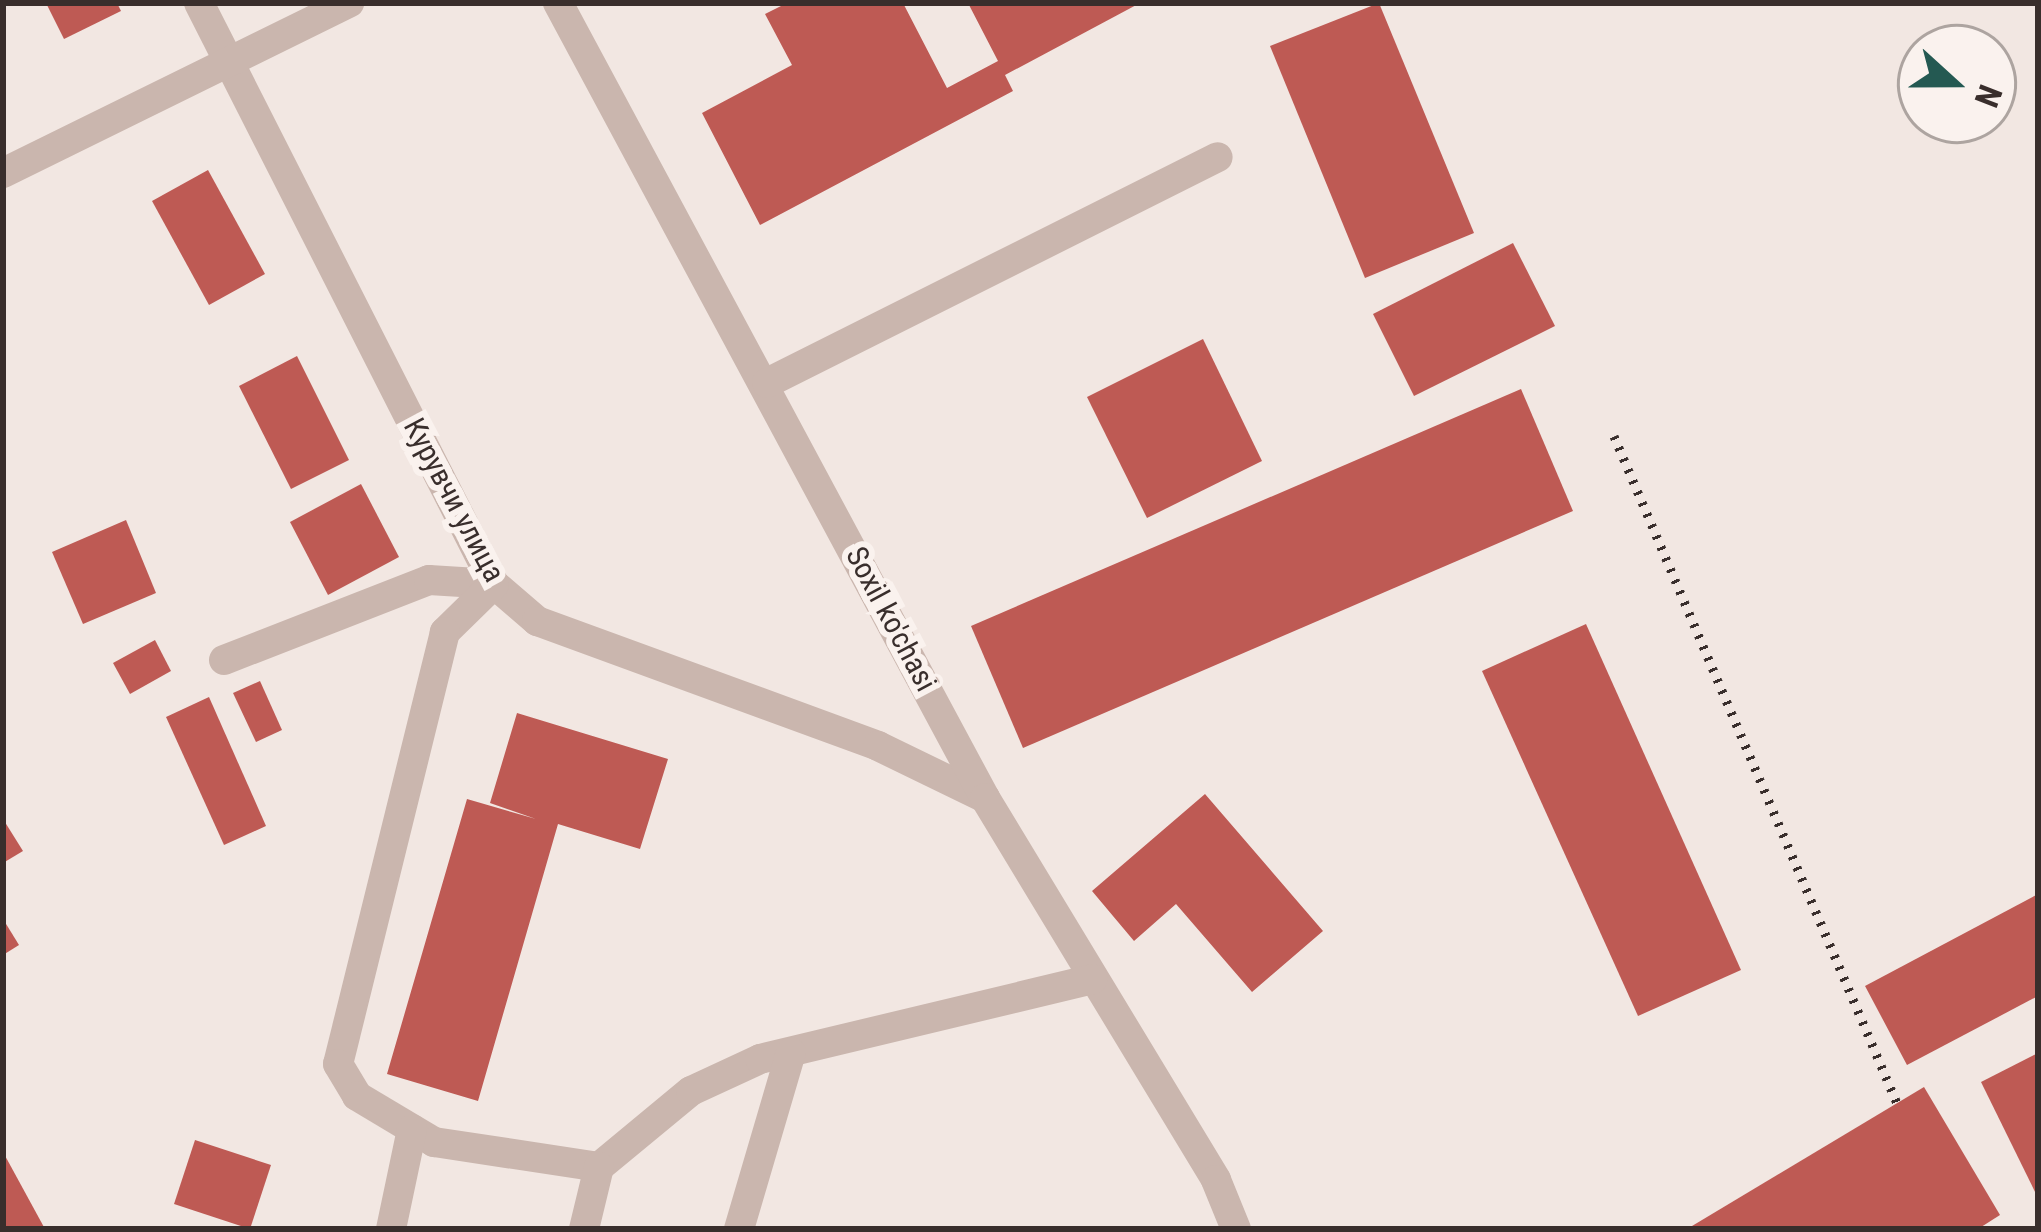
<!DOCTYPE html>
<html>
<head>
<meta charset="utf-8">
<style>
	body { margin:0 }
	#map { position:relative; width:2041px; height:1232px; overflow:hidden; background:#f2e7e2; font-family:"Roboto Condensed",sans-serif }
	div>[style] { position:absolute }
	.building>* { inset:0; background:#be5a54 }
	.minor>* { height:30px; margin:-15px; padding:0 15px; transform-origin:15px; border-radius:15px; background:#cab6ae }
	.rail>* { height:9px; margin-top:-4.5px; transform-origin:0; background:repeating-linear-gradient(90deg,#392e2c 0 3px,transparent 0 12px) }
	span { translate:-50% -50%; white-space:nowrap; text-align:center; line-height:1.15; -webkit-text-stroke:12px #faf2ee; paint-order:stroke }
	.street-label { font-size:30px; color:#392e2c }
	.frame { position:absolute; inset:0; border:6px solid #392e2c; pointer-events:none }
	.north { position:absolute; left:1897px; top:24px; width:120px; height:120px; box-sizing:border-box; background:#faf2ee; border:3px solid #ada4a0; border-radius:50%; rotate:111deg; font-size:33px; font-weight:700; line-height:48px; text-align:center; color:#392e2c }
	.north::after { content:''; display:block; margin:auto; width:42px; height:54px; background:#245952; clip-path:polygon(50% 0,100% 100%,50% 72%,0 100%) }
</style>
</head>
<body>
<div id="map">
	<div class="building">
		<div style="clip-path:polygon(46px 3px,117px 3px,121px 11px,64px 39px)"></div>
		<div style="clip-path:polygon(787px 3px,903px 3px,947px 88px,998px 61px,968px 3px,1140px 3px,1005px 75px,1013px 91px,760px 225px,702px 113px,792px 65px,765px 14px)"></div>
		<div style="clip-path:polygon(1379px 3px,1474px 233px,1365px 278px,1270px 46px)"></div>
		<div style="clip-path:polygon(208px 170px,265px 274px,209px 305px,152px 201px)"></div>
		<div style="clip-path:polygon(1513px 243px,1555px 326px,1414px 396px,1373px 314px)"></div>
		<div style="clip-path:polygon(1203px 339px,1262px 461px,1147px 518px,1087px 397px)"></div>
		<div style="clip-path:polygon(297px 356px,349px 460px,291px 489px,239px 386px)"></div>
		<div style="clip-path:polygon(1521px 389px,1573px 511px,1023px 748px,971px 626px)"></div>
		<div style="clip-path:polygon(361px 484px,399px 557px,328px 595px,290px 522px)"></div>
		<div style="clip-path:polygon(126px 520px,156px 593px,83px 624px,52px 552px)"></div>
		<div style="clip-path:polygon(1586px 624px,1741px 970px,1638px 1016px,1482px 671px)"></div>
		<div style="clip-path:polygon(155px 640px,171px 671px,130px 694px,113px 663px)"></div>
		<div style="clip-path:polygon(260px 681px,282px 730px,256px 742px,233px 693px)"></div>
		<div style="clip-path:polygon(209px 697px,266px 826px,224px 845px,166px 717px)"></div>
		<div style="clip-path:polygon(517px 713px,668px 759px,640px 849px,558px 824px,478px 1101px,387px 1074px,467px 799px,536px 819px,490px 803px)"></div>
		<div style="clip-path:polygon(1205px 794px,1323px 931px,1252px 992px,1176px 904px,1134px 941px,1092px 891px)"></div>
		<div style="clip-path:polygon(3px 819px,23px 851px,3px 863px)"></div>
		<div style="clip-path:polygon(2038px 894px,2038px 996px,1907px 1065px,1865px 986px)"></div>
		<div style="clip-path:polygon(3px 919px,19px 945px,3px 955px)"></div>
		<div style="clip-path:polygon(2038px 1053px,2038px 1198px,1981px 1082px)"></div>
		<div style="clip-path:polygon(1924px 1087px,2000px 1215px,1978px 1229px,1687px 1229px)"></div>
		<div style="clip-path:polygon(195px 1140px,271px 1165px,250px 1229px,174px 1204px)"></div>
		<div style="clip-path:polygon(3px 1152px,45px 1229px,3px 1229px)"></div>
	</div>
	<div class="minor">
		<div style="left:199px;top:3px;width:652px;rotate:63.08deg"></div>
		<div style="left:494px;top:584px;width:57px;rotate:40.7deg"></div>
		<div style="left:537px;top:621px;width:363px;rotate:20.1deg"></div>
		<div style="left:878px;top:746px;width:119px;rotate:25.9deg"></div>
		<div style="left:558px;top:3px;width:902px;rotate:61.76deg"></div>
		<div style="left:985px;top:798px;width:446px;rotate:58.8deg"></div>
		<div style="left:1216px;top:1180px;width:53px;rotate:67.8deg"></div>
		<div style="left:3px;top:173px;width:386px;rotate:-26.2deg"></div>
		<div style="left:767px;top:383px;width:504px;rotate:-26.62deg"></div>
		<div style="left:224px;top:660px;width:220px;rotate:-21.3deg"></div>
		<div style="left:429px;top:580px;width:65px;rotate:3.5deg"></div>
		<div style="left:494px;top:584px;width:69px;rotate:135.6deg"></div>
		<div style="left:445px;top:632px;width:445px;rotate:103.9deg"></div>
		<div style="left:338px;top:1064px;width:37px;rotate:59deg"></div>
		<div style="left:357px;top:1096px;width:90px;rotate:30.9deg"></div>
		<div style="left:434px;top:1142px;width:167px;rotate:8.6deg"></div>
		<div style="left:599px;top:1167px;width:119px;rotate:-39.6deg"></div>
		<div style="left:691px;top:1091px;width:76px;rotate:-24.9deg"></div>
		<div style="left:760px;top:1059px;width:342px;rotate:-13.5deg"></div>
		<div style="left:391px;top:1229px;width:102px;rotate:-78.1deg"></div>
		<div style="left:584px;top:1229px;width:64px;rotate:-76.4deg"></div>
		<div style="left:739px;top:1229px;width:184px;rotate:-73.6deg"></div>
	</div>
	<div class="rail">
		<div style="left:1614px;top:436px;width:725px;rotate:67.01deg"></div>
	</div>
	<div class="street-label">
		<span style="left:454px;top:500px;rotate:62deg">Курувчи улица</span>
		<span style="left:891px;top:619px;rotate:62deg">Soxil ko'chasi</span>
	</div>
	<div class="frame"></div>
	<div class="north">N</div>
</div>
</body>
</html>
